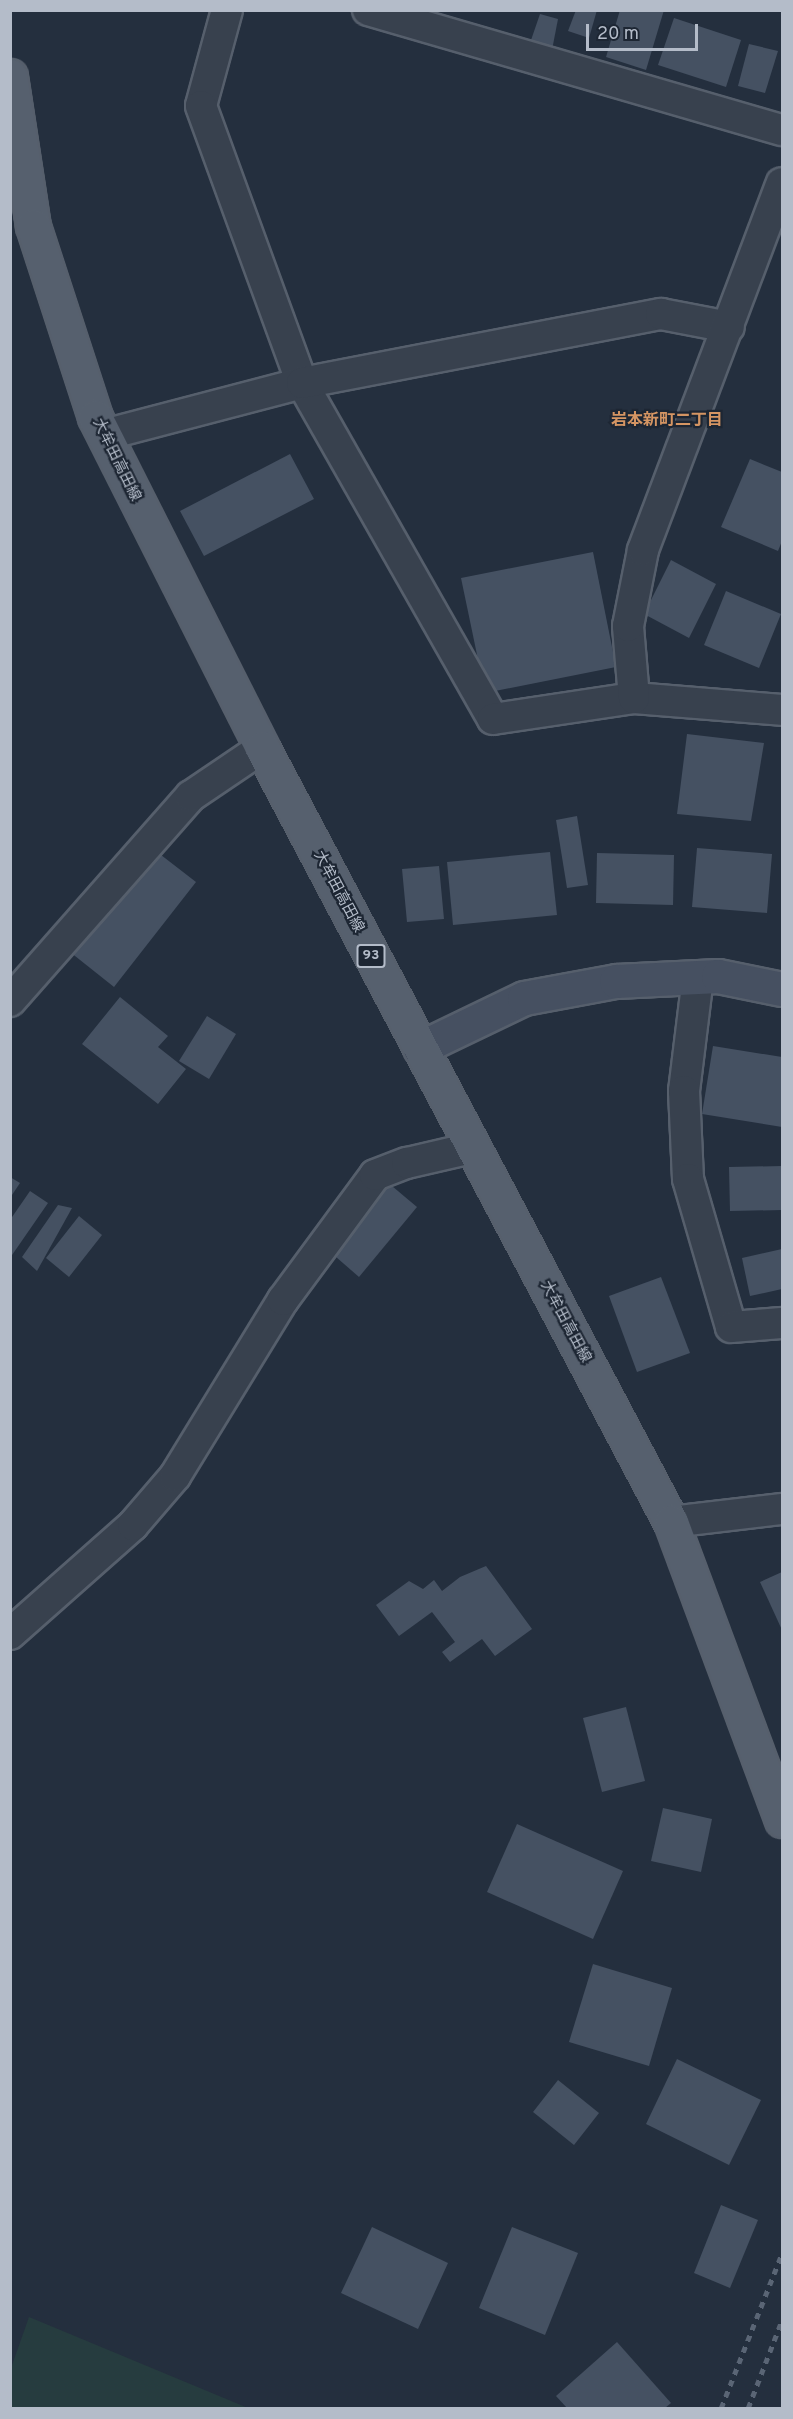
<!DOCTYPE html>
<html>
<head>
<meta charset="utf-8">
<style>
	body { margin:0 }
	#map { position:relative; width:793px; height:2419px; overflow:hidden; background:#242f3e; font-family:Overpass,"Noto Sans JP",sans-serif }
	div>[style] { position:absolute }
	.green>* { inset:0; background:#263c3f }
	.building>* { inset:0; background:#455162 }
	.roads { filter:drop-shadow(2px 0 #565f6c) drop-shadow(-2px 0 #565f6c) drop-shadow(0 2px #565f6c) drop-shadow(0 -2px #565f6c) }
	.street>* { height:30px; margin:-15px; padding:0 15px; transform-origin:15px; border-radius:15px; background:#38414e }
	.secondary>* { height:33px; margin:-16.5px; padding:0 16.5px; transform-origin:16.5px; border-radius:16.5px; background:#465061 }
	.primary>* { height:33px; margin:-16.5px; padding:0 16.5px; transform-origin:16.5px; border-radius:16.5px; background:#56606e }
	.rail>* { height:4.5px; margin-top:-2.25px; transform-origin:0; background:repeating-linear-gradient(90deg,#5a6575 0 6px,transparent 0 12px) }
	span { translate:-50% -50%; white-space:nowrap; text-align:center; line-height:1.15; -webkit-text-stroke:4.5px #1d2633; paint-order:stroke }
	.shield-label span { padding:2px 4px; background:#1d2633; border:2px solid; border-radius:4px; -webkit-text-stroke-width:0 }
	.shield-label { font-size:14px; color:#b4bcc9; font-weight:700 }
	.street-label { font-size:15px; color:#b4bcc9 }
	.neighbourhood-label { font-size:16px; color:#d59563; font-weight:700 }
	.frame { position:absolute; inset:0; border:12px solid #b4bcc9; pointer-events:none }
	.scale { position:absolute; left:586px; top:24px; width:112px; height:27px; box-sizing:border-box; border:3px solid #b4bcc9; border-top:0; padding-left:8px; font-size:18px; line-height:21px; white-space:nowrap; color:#b4bcc9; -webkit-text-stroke:4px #1d2633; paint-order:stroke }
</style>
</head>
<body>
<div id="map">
	<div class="green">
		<div style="clip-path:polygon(29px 2317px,248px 2408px,11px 2408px,11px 2368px)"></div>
	</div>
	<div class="building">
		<div style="clip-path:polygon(576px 10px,597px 10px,589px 38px,568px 31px)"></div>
		<div style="clip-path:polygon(620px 10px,664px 10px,646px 70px,606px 57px)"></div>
		<div style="clip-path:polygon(540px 14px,558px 19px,552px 50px,530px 43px)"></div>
		<div style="clip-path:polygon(674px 18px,741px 40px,726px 87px,658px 65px)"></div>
		<div style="clip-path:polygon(749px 44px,778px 51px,765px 93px,738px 86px)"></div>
		<div style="clip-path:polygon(290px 454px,314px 499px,204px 556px,180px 511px)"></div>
		<div style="clip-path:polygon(750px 459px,782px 472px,782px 541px,778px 551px,721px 527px)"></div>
		<div style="clip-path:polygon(593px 552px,616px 667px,485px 693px,461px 578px)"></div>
		<div style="clip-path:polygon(671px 560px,716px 584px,689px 638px,644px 614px)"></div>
		<div style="clip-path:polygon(726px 591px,781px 614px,759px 668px,704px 645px)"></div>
		<div style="clip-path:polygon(687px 734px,764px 743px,751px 821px,677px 814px)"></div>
		<div style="clip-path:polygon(577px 816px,588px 885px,567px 888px,556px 820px)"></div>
		<div style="clip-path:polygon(152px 848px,196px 882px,114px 987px,70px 952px)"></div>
		<div style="clip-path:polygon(697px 848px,772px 854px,767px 913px,692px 907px)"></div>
		<div style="clip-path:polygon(550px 852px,557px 915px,453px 925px,447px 862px)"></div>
		<div style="clip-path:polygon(597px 853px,674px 855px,673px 905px,596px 903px)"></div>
		<div style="clip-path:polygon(439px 866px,444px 919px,407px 922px,402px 869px)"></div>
		<div style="clip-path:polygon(120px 997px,168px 1036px,158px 1047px,186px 1069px,158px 1104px,82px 1044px)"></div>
		<div style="clip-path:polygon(207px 1016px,236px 1034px,209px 1079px,179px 1061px)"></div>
		<div style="clip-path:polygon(713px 1046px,782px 1057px,782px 1127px,702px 1114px)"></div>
		<div style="clip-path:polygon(782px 1166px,782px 1210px,730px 1211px,729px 1167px)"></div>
		<div style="clip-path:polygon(10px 1177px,20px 1183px,10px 1198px)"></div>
		<div style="clip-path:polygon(386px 1181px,417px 1207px,359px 1277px,328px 1250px)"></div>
		<div style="clip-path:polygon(30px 1191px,48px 1203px,10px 1258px,10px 1220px)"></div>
		<div style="clip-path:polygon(58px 1205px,72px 1208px,37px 1271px,22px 1257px)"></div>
		<div style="clip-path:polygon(79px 1216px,102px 1235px,69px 1277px,46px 1258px)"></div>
		<div style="clip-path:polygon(782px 1249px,782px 1289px,750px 1296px,742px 1258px)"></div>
		<div style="clip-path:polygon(661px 1277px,690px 1353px,637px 1372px,609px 1296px)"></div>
		<div style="clip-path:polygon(486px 1566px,532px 1629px,495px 1656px,482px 1639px,450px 1662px,442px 1652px,455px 1642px,432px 1612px,399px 1636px,376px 1605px,409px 1581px,423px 1589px,434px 1580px,442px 1591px,460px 1577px)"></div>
		<div style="clip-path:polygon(782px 1572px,782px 1630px,760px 1582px)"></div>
		<div style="clip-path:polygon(626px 1707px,645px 1781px,602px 1792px,583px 1718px)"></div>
		<div style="clip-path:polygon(663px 1808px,712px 1819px,701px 1872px,651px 1861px)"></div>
		<div style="clip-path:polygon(517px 1824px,623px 1871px,593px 1939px,487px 1892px)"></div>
		<div style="clip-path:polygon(593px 1964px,672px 1988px,649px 2066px,569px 2042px)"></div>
		<div style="clip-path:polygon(677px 2059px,761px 2100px,729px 2165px,646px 2124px)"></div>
		<div style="clip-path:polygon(558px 2080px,599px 2113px,574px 2145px,533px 2112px)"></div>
		<div style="clip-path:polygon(721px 2205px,758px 2220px,730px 2288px,694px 2273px)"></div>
		<div style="clip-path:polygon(372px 2227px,448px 2263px,418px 2329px,341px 2293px)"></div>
		<div style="clip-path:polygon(512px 2227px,578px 2253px,545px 2335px,479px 2308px)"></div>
		<div style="clip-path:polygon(617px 2342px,671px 2403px,665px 2408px,567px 2408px,556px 2396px)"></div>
	</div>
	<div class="roads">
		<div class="street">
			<div style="left:227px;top:10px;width:99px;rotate:105.2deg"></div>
			<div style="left:201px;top:106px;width:295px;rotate:70deg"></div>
			<div style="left:302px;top:383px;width:386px;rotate:60.4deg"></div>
			<div style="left:493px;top:719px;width:143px;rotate:-8.5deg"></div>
			<div style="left:634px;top:698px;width:148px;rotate:4.6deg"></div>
			<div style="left:368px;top:10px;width:431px;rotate:16.2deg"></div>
			<div style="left:104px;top:435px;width:205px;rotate:-14.7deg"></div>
			<div style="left:302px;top:383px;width:366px;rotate:-10.9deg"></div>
			<div style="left:661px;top:314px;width:69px;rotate:10.8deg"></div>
			<div style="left:634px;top:698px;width:72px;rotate:-94.8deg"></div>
			<div style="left:628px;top:626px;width:77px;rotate:-78.8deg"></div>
			<div style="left:643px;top:550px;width:392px;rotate:-69.3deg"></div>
			<div style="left:698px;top:977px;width:115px;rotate:97deg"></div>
			<div style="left:684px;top:1091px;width:88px;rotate:87.4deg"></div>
			<div style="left:688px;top:1179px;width:154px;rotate:73.8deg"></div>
			<div style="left:731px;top:1327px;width:51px;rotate:-4.5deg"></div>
			<div style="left:10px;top:1001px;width:273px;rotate:-48.6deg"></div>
			<div style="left:191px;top:796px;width:86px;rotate:-34.1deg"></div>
			<div style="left:671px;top:1522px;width:112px;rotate:-6.7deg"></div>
			<div style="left:10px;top:1634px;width:164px;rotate:-41.5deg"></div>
			<div style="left:133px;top:1525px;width:65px;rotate:-49.4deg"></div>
			<div style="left:175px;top:1476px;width:206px;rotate:-58.5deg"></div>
			<div style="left:283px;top:1300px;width:155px;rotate:-53.6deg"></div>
			<div style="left:375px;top:1175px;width:34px;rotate:-21deg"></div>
			<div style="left:407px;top:1163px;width:67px;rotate:-13deg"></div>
		</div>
		<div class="secondary">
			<div style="left:420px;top:1048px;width:115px;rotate:-25.7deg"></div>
			<div style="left:524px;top:998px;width:94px;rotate:-10.5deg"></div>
			<div style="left:616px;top:981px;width:102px;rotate:-2.8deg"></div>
			<div style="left:718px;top:976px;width:65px;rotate:11.5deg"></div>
		</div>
		<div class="primary">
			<div style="left:10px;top:76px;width:152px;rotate:81.3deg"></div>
			<div style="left:33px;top:226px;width:201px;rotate:72deg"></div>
			<div style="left:95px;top:417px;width:371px;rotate:63.2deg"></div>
			<div style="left:262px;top:748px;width:875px;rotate:62.15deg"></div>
			<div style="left:671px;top:1522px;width:318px;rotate:69.6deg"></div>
		</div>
	</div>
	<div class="rail">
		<div style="left:721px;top:2408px;width:167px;rotate:-68.5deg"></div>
		<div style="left:748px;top:2408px;width:94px;rotate:-68.9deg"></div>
	</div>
	<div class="shield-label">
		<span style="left:371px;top:956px">93</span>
	</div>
	<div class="street-label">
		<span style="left:116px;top:460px;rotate:64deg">大牟田高田線</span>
		<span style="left:338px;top:892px;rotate:62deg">大牟田高田線</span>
		<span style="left:565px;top:1322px;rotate:62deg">大牟田高田線</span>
	</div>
	<div class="neighbourhood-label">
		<span style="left:667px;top:421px">岩本新町二丁目</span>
	</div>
	<div class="frame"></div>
	<div class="scale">20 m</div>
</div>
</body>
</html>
